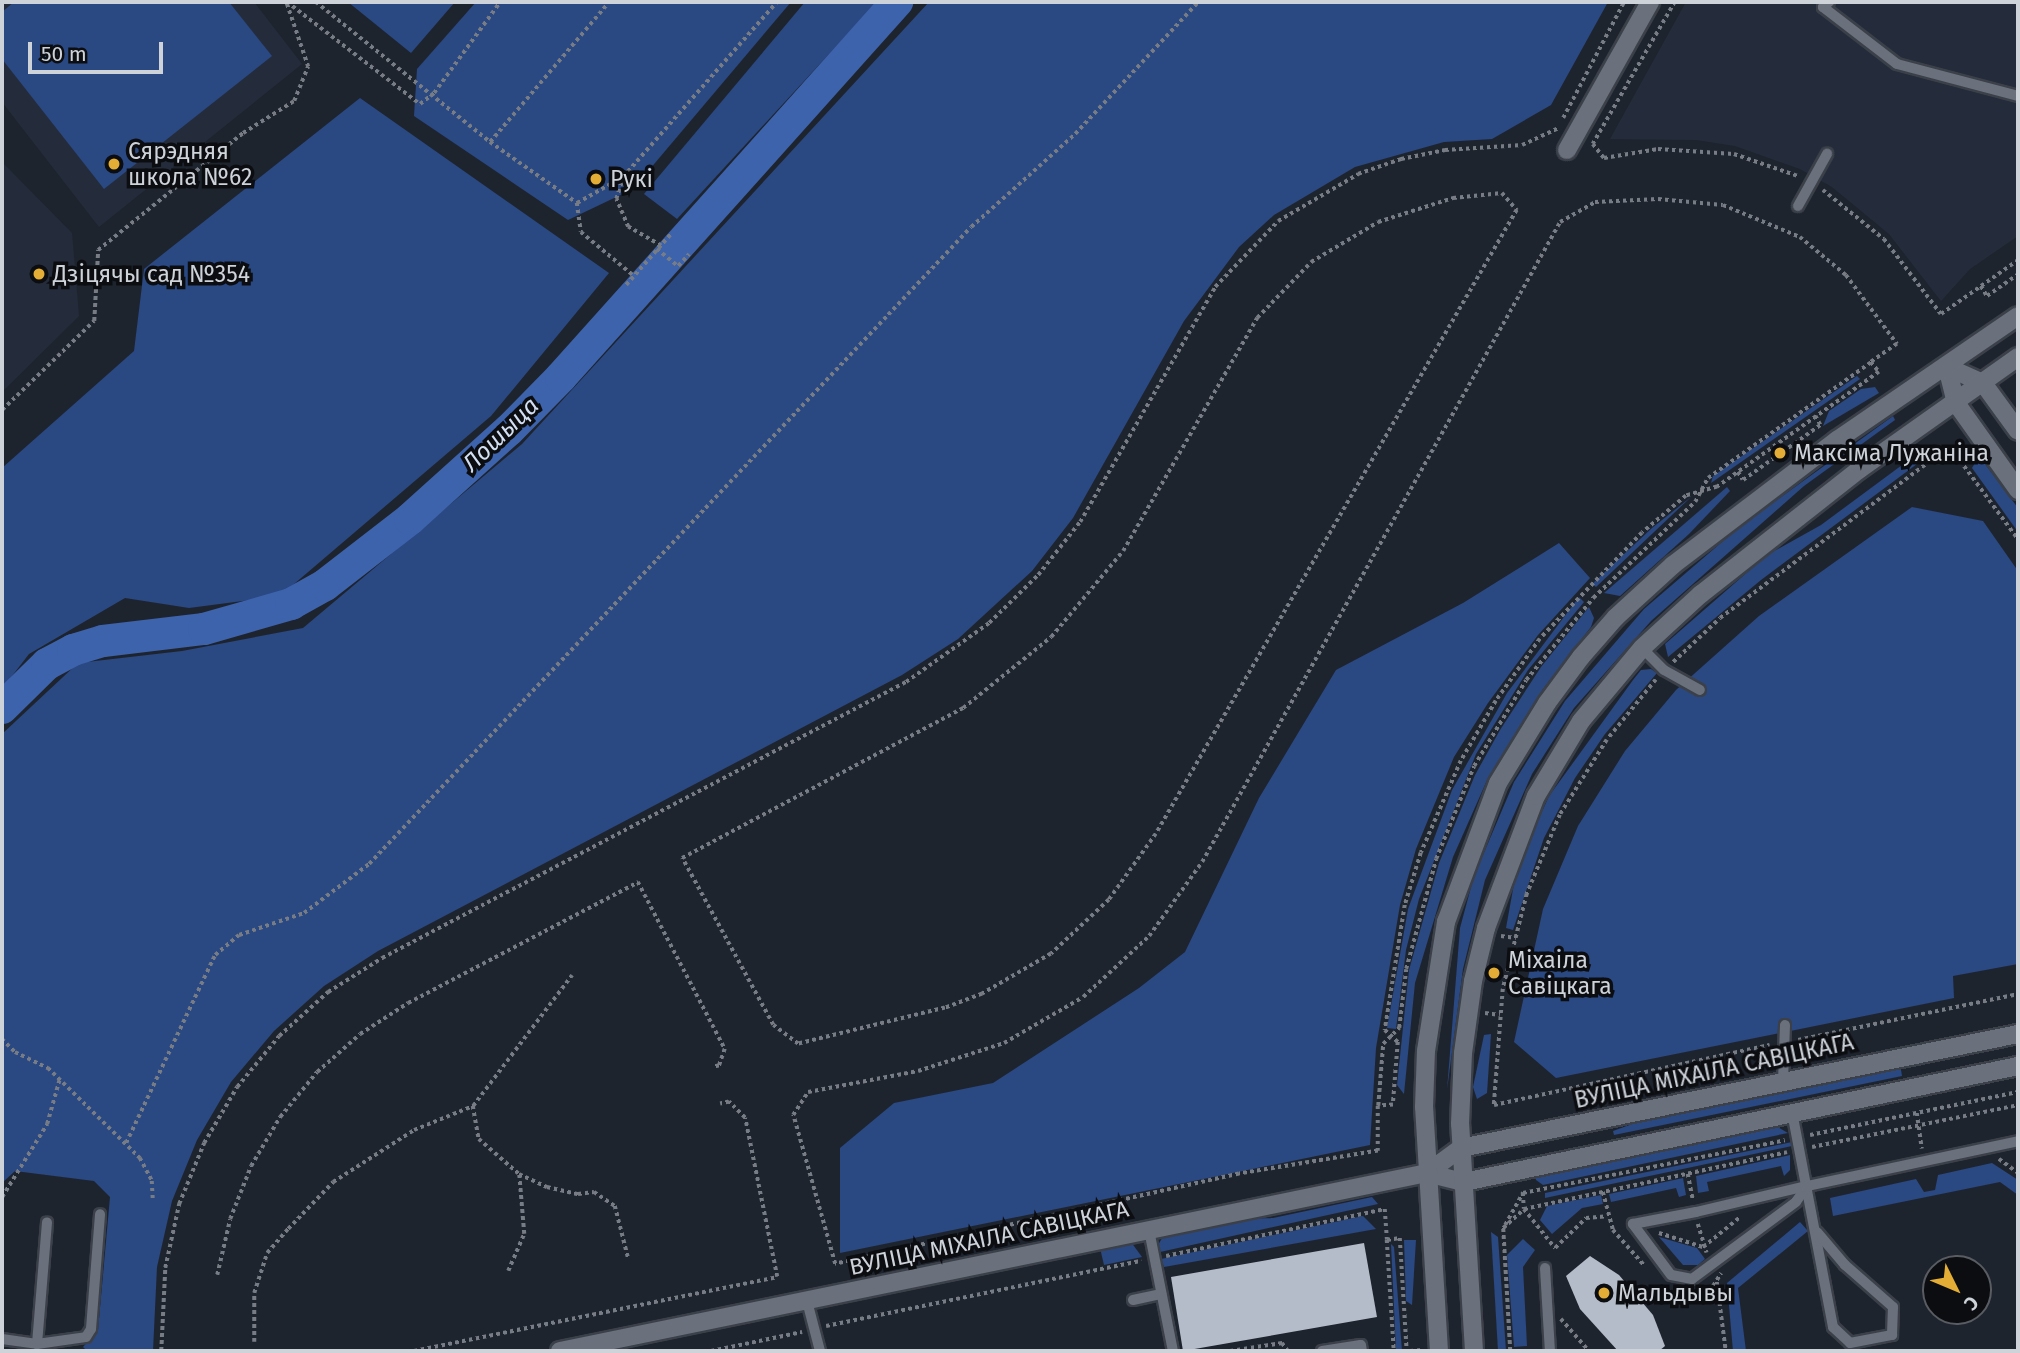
<!DOCTYPE html>
<html>
<head>
<meta charset="utf-8">
<style>
	body { margin:0 }
	#map { position:relative; width:2020px; height:1353px; overflow:hidden; background:#1e242e; font-family:"Fira Sans",sans-serif }
	div>[style] { position:absolute }
	.built>* { inset:0; background:#242c3b }
	.green>* { inset:0; background:#2a4882 }
	.river>* { height:32px; margin:-16px; padding:0 16px; transform-origin:16px; border-radius:16px; background:#3d63ad }
	.building>* { inset:0; background:#b5bcc9 }
	.path>* { height:3.5px; margin-top:-1.75px; transform-origin:0; background:repeating-linear-gradient(90deg,#787d85 0 3.5px,transparent 0 7px) }
	.roads { filter:drop-shadow(2px 0 #3b4049) drop-shadow(-2px 0 #3b4049) drop-shadow(0 2px #3b4049) drop-shadow(0 -2px #3b4049) }
	.lane>* { height:10px; margin:-5px; padding:0 5px; transform-origin:5px; border-radius:5px; background:#6a717d }
	.street>* { height:18px; margin:-9px; padding:0 9px; transform-origin:9px; border-radius:9px; background:#6a717d }
	.secondary>* { height:18px; margin:-9px; padding:0 9px; transform-origin:9px; border-radius:9px; background:#6a717d }
	.dots>* { width:19px; height:19px; translate:-50% -50%; box-sizing:border-box; border:4px solid #0b0d11; border-radius:50% }
	span { translate:-50% -50%; white-space:nowrap; text-align:center; line-height:1.15; -webkit-text-stroke:7px #0b0d11; paint-order:stroke }
	.poi-label { font-size:23px; color:#ced2d9 }
	.left { translate:0 -50%; text-align:left }
	.street-label { font-size:23px; color:#ced2d9 }
	.water-label { font-size:24px; color:#d2def2; font-style:italic }
	.frame { position:absolute; inset:0; border:4px solid #ced2d9; pointer-events:none }
	.north { position:absolute; left:1922px; top:1255px; width:70px; height:70px; box-sizing:border-box; background:#0b0d11; border:2px solid #595c61; border-radius:50%; rotate:133deg; font-size:19px; font-weight:700; line-height:28px; text-align:center; color:#ced2d9 }
	.north::after { content:''; display:block; margin:auto; width:24px; height:32px; background:#e4ad35; clip-path:polygon(50% 0,100% 100%,50% 72%,0 100%) }
	.scale { position:absolute; left:28px; top:42px; width:135px; height:32px; box-sizing:border-box; border:4px solid #ced2d9; border-top:0; padding-left:9px; font-size:21px; line-height:24px; white-space:nowrap; color:#ced2d9; -webkit-text-stroke:5px #0b0d11; paint-order:stroke }
</style>
</head>
<body>
<div id="map">
	<div class="built">
		<div style="clip-path:polygon(2px 2px,254px 2px,302px 64px,99px 227px,2px 102px)"></div>
		<div style="clip-path:polygon(1686px 2px,2018px 2px,2018px 236px,1970px 269px,1941px 301px,1889px 234px,1832px 187px,1800px 169px,1735px 146px,1696px 140px,1610px 139px)"></div>
		<div style="clip-path:polygon(2px 162px,72px 233px,79px 316px,2px 392px)"></div>
	</div>
	<div class="green">
		<div style="clip-path:polygon(14px 2px,229px 2px,272px 56px,104px 189px,2px 59px,2px 12px)"></div>
		<div style="clip-path:polygon(348px 2px,455px 2px,411px 53px)"></div>
		<div style="clip-path:polygon(476px 2px,791px 2px,633px 189px,568px 220px,414px 116px,417px 69px)"></div>
		<div style="clip-path:polygon(805px 2px,877px 2px,677px 219px,644px 194px)"></div>
		<div style="clip-path:polygon(929px 2px,1608px 2px,1551px 105px,1492px 139px,1444px 142px,1355px 167px,1274px 215px,1239px 247px,1184px 321px,1073px 518px,1032px 571px,958px 639px,902px 675px,378px 951px,324px 986px,274px 1031px,231px 1082px,197px 1140px,172px 1201px,157px 1267px,153px 1351px,87px 1351px,83px 1347px,98px 1330px,110px 1197px,94px 1181px,15px 1171px,2px 1183px,2px 734px,78px 663px,182px 651px,303px 628px,522px 444px)"></div>
		<div style="clip-path:polygon(360px 98px,609px 273px,491px 416px,280px 596px,189px 608px,125px 598px,29px 654px,2px 689px,2px 468px,134px 351px,144px 269px)"></div>
		<div style="clip-path:polygon(1857px 376px,1860px 379px,1711px 483px,1713px 476px)"></div>
		<div style="clip-path:polygon(1875px 387px,1879px 393px,1823px 426px,1829px 411px,1861px 389px)"></div>
		<div style="clip-path:polygon(1893px 416px,1895px 420px,1804px 486px,1651px 621px,1574px 708px,1532px 774px,1485px 880px,1463px 969px,1447px 1090px,1460px 928px,1474px 876px,1514px 782px,1565px 701px,1644px 609px,1737px 529px)"></div>
		<div style="clip-path:polygon(1921px 451px,1921px 461px,1761px 580px,1668px 657px,1665px 644px,1767px 555px,1821px 525px)"></div>
		<div style="clip-path:polygon(1979px 456px,2018px 508px,2018px 532px,1972px 468px)"></div>
		<div style="clip-path:polygon(1727px 487px,1730px 491px,1689px 534px,1620px 596px,1604px 593px)"></div>
		<div style="clip-path:polygon(1691px 497px,1596px 587px,1592px 584px,1652px 528px)"></div>
		<div style="clip-path:polygon(1912px 507px,1983px 521px,2018px 571px,2018px 964px,1953px 976px,1954px 998px,1556px 1078px,1514px 1042px,1543px 909px,1578px 826px,1625px 751px,1676px 690px,1759px 616px)"></div>
		<div style="clip-path:polygon(1559px 543px,1590px 578px,1538px 635px,1488px 703px,1454px 757px,1416px 849px,1400px 905px,1376px 1048px,1370px 1145px,840px 1253px,840px 1148px,894px 1103px,993px 1083px,1139px 988px,1185px 952px,1259px 798px,1336px 670px,1463px 603px)"></div>
		<div style="clip-path:polygon(1579px 597px,1584px 602px,1528px 670px,1476px 754px,1419px 899px,1406px 950px,1396px 1029px,1387px 1028px,1408px 909px,1452px 790px,1507px 693px)"></div>
		<div style="clip-path:polygon(1589px 607px,1594px 618px,1591px 627px,1543px 689px,1488px 778px,1453px 857px,1415px 983px,1404px 1094px,1397px 1085px,1409px 970px,1439px 863px,1475px 775px,1500px 730px,1541px 667px)"></div>
		<div style="clip-path:polygon(1651px 669px,1657px 673px,1605px 734px,1575px 778px,1544px 838px,1513px 930px,1506px 928px,1517px 867px,1549px 796px,1633px 680px,1641px 670px)"></div>
		<div style="clip-path:polygon(1491px 1034px,1487px 1093px,1477px 1099px,1473px 1087px,1484px 1035px)"></div>
		<div style="clip-path:polygon(1900px 1064px,1902px 1076px,1614px 1135px,1613px 1131px,1665px 1112px)"></div>
		<div style="clip-path:polygon(1776px 1126px,1788px 1133px,1543px 1185px,1536px 1180px,1535px 1176px)"></div>
		<div style="clip-path:polygon(1792px 1142px,1792px 1146px,1545px 1198px,1545px 1193px)"></div>
		<div style="clip-path:polygon(1790px 1155px,1790px 1170px,1784px 1176px,1781px 1166px,1707px 1182px,1709px 1191px,1698px 1193px,1696px 1176px)"></div>
		<div style="clip-path:polygon(1992px 1163px,2018px 1180px,2018px 1195px,2000px 1182px,1833px 1216px,1830px 1198px,1916px 1179px,1924px 1192px,1935px 1190px,1938px 1175px)"></div>
		<div style="clip-path:polygon(1683px 1178px,1686px 1195px,1679px 1197px,1676px 1188px,1611px 1202px,1609px 1194px)"></div>
		<div style="clip-path:polygon(1601px 1195px,1603px 1204px,1582px 1208px,1552px 1234px,1540px 1220px,1547px 1206px)"></div>
		<div style="clip-path:polygon(1372px 1197px,1378px 1204px,1160px 1252px,1157px 1247px,1166px 1231px,1214px 1220px,1273px 1218px)"></div>
		<div style="clip-path:polygon(1363px 1216px,1376px 1229px,1164px 1267px,1161px 1259px)"></div>
		<div style="clip-path:polygon(1800px 1222px,1808px 1231px,1738px 1288px,1746px 1351px,1733px 1351px,1727px 1283px)"></div>
		<div style="clip-path:polygon(1491px 1232px,1498px 1237px,1506px 1351px,1498px 1351px)"></div>
		<div style="clip-path:polygon(1659px 1237px,1697px 1248px,1705px 1259px,1698px 1265px,1683px 1265px)"></div>
		<div style="clip-path:polygon(1523px 1239px,1535px 1250px,1523px 1267px,1527px 1346px,1514px 1347px,1507px 1255px)"></div>
		<div style="clip-path:polygon(1404px 1240px,1416px 1240px,1412px 1305px,1406px 1301px)"></div>
		<div style="clip-path:polygon(1131px 1242px,1142px 1257px,1104px 1265px,1100px 1248px)"></div>
		<div style="clip-path:polygon(1391px 1244px,1394px 1247px,1402px 1351px,1396px 1351px)"></div>
	</div>
	<div class="river">
		<div style="left:2px;top:708px;width:63px;rotate:-44.4deg"></div>
		<div style="left:47px;top:664px;width:30px;rotate:-28deg"></div>
		<div style="left:73px;top:650px;width:31px;rotate:-17deg"></div>
		<div style="left:103px;top:641px;width:102px;rotate:-6.8deg"></div>
		<div style="left:204px;top:629px;width:91px;rotate:-16deg"></div>
		<div style="left:291px;top:604px;width:39px;rotate:-29deg"></div>
		<div style="left:325px;top:585px;width:108px;rotate:-37.8deg"></div>
		<div style="left:410px;top:519px;width:133px;rotate:-42deg"></div>
		<div style="left:509px;top:430px;width:74px;rotate:-45.5deg"></div>
		<div style="left:561px;top:377px;width:504px;rotate:-48.14deg"></div>
	</div>
	<div class="building">
		<div style="clip-path:polygon(1364px 1243px,1377px 1317px,1183px 1351px,1171px 1277px)"></div>
		<div style="clip-path:polygon(1590px 1256px,1619px 1275px,1653px 1315px,1665px 1346px,1659px 1351px,1618px 1351px,1580px 1309px,1566px 1276px)"></div>
	</div>
	<div class="path">
		<div style="left:287px;top:2px;width:168px;rotate:37.5deg"></div>
		<div style="left:420px;top:104px;width:18px;rotate:-38deg"></div>
		<div style="left:434px;top:93px;width:112px;rotate:-54deg"></div>
		<div style="left:316px;top:2px;width:223px;rotate:38.8deg"></div>
		<div style="left:490px;top:142px;width:106px;rotate:35deg"></div>
		<div style="left:577px;top:203px;width:29px;rotate:82deg"></div>
		<div style="left:581px;top:232px;width:69px;rotate:39.7deg"></div>
		<div style="left:1675px;top:2px;width:164px;rotate:120deg"></div>
		<div style="left:1593px;top:144px;width:18px;rotate:52deg"></div>
		<div style="left:1604px;top:158px;width:55px;rotate:-9.5deg"></div>
		<div style="left:1658px;top:149px;width:76px;rotate:3.8deg"></div>
		<div style="left:1734px;top:154px;width:68px;rotate:19deg"></div>
		<div style="left:1563px;top:118px;width:131px;rotate:-62.3deg"></div>
		<div style="left:490px;top:142px;width:184px;rotate:-49.6deg"></div>
		<div style="left:1823px;top:190px;width:78px;rotate:38.8deg"></div>
		<div style="left:1884px;top:239px;width:94px;rotate:52.8deg"></div>
		<div style="left:1941px;top:314px;width:49px;rotate:-35deg"></div>
		<div style="left:1981px;top:286px;width:12px;rotate:59deg"></div>
		<div style="left:1987px;top:296px;width:38px;rotate:-35deg"></div>
		<div style="left:1502px;top:193px;width:23px;rotate:49deg"></div>
		<div style="left:1517px;top:210px;width:721px;rotate:120.05deg"></div>
		<div style="left:1156px;top:834px;width:81px;rotate:125.5deg"></div>
		<div style="left:1109px;top:900px;width:79px;rotate:137deg"></div>
		<div style="left:1051px;top:954px;width:80px;rotate:149.9deg"></div>
		<div style="left:982px;top:994px;width:40px;rotate:159deg"></div>
		<div style="left:945px;top:1008px;width:151px;rotate:166.2deg"></div>
		<div style="left:798px;top:1044px;width:31px;rotate:-143deg"></div>
		<div style="left:773px;top:1025px;width:190px;rotate:-118.6deg"></div>
		<div style="left:682px;top:858px;width:319px;rotate:-28.1deg"></div>
		<div style="left:963px;top:708px;width:113px;rotate:-38.9deg"></div>
		<div style="left:1051px;top:637px;width:112px;rotate:-50.1deg"></div>
		<div style="left:1123px;top:551px;width:269px;rotate:-60.1deg"></div>
		<div style="left:1257px;top:318px;width:78px;rotate:-46deg"></div>
		<div style="left:1311px;top:262px;width:78px;rotate:-30.8deg"></div>
		<div style="left:1378px;top:222px;width:79px;rotate:-17.7deg"></div>
		<div style="left:1453px;top:198px;width:49px;rotate:-5.8deg"></div>
		<div style="left:1658px;top:199px;width:65px;rotate:5.3deg"></div>
		<div style="left:1723px;top:205px;width:83px;rotate:22.6deg"></div>
		<div style="left:1800px;top:237px;width:60px;rotate:39.6deg"></div>
		<div style="left:1846px;top:275px;width:86px;rotate:53.5deg"></div>
		<div style="left:1897px;top:344px;width:32px;rotate:145deg"></div>
		<div style="left:1871px;top:362px;width:13px;rotate:51deg"></div>
		<div style="left:1879px;top:372px;width:199px;rotate:144.6deg"></div>
		<div style="left:1717px;top:487px;width:32px;rotate:164deg"></div>
		<div style="left:1686px;top:496px;width:57px;rotate:139.9deg"></div>
		<div style="left:1642px;top:533px;width:147px;rotate:133.9deg"></div>
		<div style="left:1540px;top:639px;width:76px;rotate:125.4deg"></div>
		<div style="left:1496px;top:701px;width:69px;rotate:120.3deg"></div>
		<div style="left:1461px;top:761px;width:100px;rotate:113.5deg"></div>
		<div style="left:1421px;top:853px;width:54px;rotate:107.1deg"></div>
		<div style="left:1405px;top:905px;width:127px;rotate:99.1deg"></div>
		<div style="left:1385px;top:1030px;width:18px;rotate:43deg"></div>
		<div style="left:1398px;top:1042px;width:63px;rotate:94.5deg"></div>
		<div style="left:1393px;top:1105px;width:15px;rotate:176deg"></div>
		<div style="left:1378px;top:1106px;width:45px;rotate:90deg"></div>
		<div style="left:1378px;top:1151px;width:141px;rotate:170.6deg"></div>
		<div style="left:1239px;top:1174px;width:414px;rotate:167.4deg"></div>
		<div style="left:835px;top:1264px;width:155px;rotate:-105.7deg"></div>
		<div style="left:793px;top:1115px;width:27px;rotate:-57deg"></div>
		<div style="left:808px;top:1092px;width:112px;rotate:-10.8deg"></div>
		<div style="left:918px;top:1071px;width:90px;rotate:-18deg"></div>
		<div style="left:1004px;top:1043px;width:91px;rotate:-30.2deg"></div>
		<div style="left:1083px;top:997px;width:90px;rotate:-42.7deg"></div>
		<div style="left:1149px;top:936px;width:91px;rotate:-54.4deg"></div>
		<div style="left:1202px;top:862px;width:733px;rotate:-60.78deg"></div>
		<div style="left:1560px;top:222px;width:40px;rotate:-29.7deg"></div>
		<div style="left:1595px;top:202px;width:63px;rotate:-2.7deg"></div>
		<div style="left:577px;top:203px;width:51px;rotate:-29.6deg"></div>
		<div style="left:661px;top:246px;width:38px;rotate:-150deg"></div>
		<div style="left:628px;top:227px;width:30px;rotate:-113deg"></div>
		<div style="left:616px;top:199px;width:23px;rotate:-72deg"></div>
		<div style="left:623px;top:177px;width:233px;rotate:-48.7deg"></div>
		<div style="left:657px;top:249px;width:27px;rotate:39deg"></div>
		<div style="left:678px;top:266px;width:16px;rotate:-47deg"></div>
		<div style="left:626px;top:285px;width:67px;rotate:-48.7deg"></div>
		<div style="left:1981px;top:286px;width:45px;rotate:-35.1deg"></div>
		<div style="left:2px;top:410px;width:128px;rotate:-44.1deg"></div>
		<div style="left:94px;top:321px;width:71px;rotate:-86.8deg"></div>
		<div style="left:98px;top:250px;width:186px;rotate:-38.9deg"></div>
		<div style="left:243px;top:133px;width:60px;rotate:-32.1deg"></div>
		<div style="left:294px;top:101px;width:37px;rotate:-68deg"></div>
		<div style="left:308px;top:67px;width:69px;rotate:-108.7deg"></div>
		<div style="left:1738px;top:472px;width:9px;rotate:58deg"></div>
		<div style="left:1743px;top:480px;width:95px;rotate:-35.5deg"></div>
		<div style="left:1820px;top:425px;width:10px;rotate:-119deg"></div>
		<div style="left:1673px;top:662px;width:64px;rotate:-43.1deg"></div>
		<div style="left:1720px;top:618px;width:274px;rotate:-36.8deg"></div>
		<div style="left:1939px;top:454px;width:17px;rotate:3deg"></div>
		<div style="left:1956px;top:455px;width:104px;rotate:53.6deg"></div>
		<div style="left:1656px;top:680px;width:77px;rotate:129.2deg"></div>
		<div style="left:1607px;top:740px;width:89px;rotate:122.1deg"></div>
		<div style="left:1560px;top:815px;width:86px;rotate:112.7deg"></div>
		<div style="left:1527px;top:894px;width:98px;rotate:104.2deg"></div>
		<div style="left:1503px;top:989px;width:116px;rotate:94.4deg"></div>
		<div style="left:1494px;top:1105px;width:282px;rotate:-12.3deg"></div>
		<div style="left:1501px;top:936px;width:15px;rotate:8deg"></div>
		<div style="left:1485px;top:1013px;width:15px;rotate:8deg"></div>
		<div style="left:2px;top:1039px;width:18px;rotate:45deg"></div>
		<div style="left:15px;top:1052px;width:37px;rotate:26deg"></div>
		<div style="left:48px;top:1068px;width:129px;rotate:44.4deg"></div>
		<div style="left:140px;top:1158px;width:26px;rotate:62deg"></div>
		<div style="left:152px;top:1181px;width:20px;rotate:87deg"></div>
		<div style="left:1798px;top:1040px;width:225px;rotate:-11.8deg"></div>
		<div style="left:473px;top:1106px;width:34px;rotate:80deg"></div>
		<div style="left:479px;top:1139px;width:53px;rotate:41.2deg"></div>
		<div style="left:1378px;top:1106px;width:62px;rotate:-85.4deg"></div>
		<div style="left:1383px;top:1044px;width:23px;rotate:-45deg"></div>
		<div style="left:1399px;top:1028px;width:59px;rotate:-83.2deg"></div>
		<div style="left:1406px;top:969px;width:114px;rotate:-74.7deg"></div>
		<div style="left:1436px;top:859px;width:100px;rotate:-67.8deg"></div>
		<div style="left:1474px;top:766px;width:100px;rotate:-58.8deg"></div>
		<div style="left:1526px;top:680px;width:106px;rotate:-50.7deg"></div>
		<div style="left:1593px;top:598px;width:140px;rotate:-43.3deg"></div>
		<div style="left:1695px;top:502px;width:27px;rotate:-62deg"></div>
		<div style="left:1708px;top:478px;width:200px;rotate:-35.4deg"></div>
		<div style="left:1917px;top:1113px;width:36px;rotate:82deg"></div>
		<div style="left:1810px;top:1135px;width:212px;rotate:-11.7deg"></div>
		<div style="left:126px;top:1143px;width:208px;rotate:-64.7deg"></div>
		<div style="left:215px;top:955px;width:31px;rotate:-40deg"></div>
		<div style="left:239px;top:935px;width:69px;rotate:-18.7deg"></div>
		<div style="left:304px;top:913px;width:81px;rotate:-37deg"></div>
		<div style="left:369px;top:864px;width:876px;rotate:-46.62deg"></div>
		<div style="left:971px;top:227px;width:140px;rotate:-41.8deg"></div>
		<div style="left:1075px;top:134px;width:180px;rotate:-47deg"></div>
		<div style="left:1812px;top:1147px;width:210px;rotate:-11.5deg"></div>
		<div style="left:1999px;top:1159px;width:24px;rotate:36deg"></div>
		<div style="left:1688px;top:1174px;width:25px;rotate:79deg"></div>
		<div style="left:1603px;top:1192px;width:39px;rotate:75deg"></div>
		<div style="left:1613px;top:1230px;width:47px;rotate:48.5deg"></div>
		<div style="left:1523px;top:1193px;width:267px;rotate:-11.4deg"></div>
		<div style="left:2px;top:1197px;width:86px;rotate:-58.3deg"></div>
		<div style="left:47px;top:1124px;width:45px;rotate:-74.4deg"></div>
		<div style="left:1698px;top:1224px;width:30px;rotate:73deg"></div>
		<div style="left:1505px;top:1225px;width:37px;rotate:-61deg"></div>
		<div style="left:1523px;top:1193px;width:16px;rotate:86deg"></div>
		<div style="left:1524px;top:1209px;width:50px;rotate:51.5deg"></div>
		<div style="left:1555px;top:1248px;width:43px;rotate:-44.1deg"></div>
		<div style="left:1586px;top:1218px;width:21px;rotate:-5deg"></div>
		<div style="left:1659px;top:1233px;width:46px;rotate:17.7deg"></div>
		<div style="left:1703px;top:1247px;width:48px;rotate:-39deg"></div>
		<div style="left:1387px;top:1240px;width:111px;rotate:86.4deg"></div>
		<div style="left:1166px;top:1256px;width:224px;rotate:-12.1deg"></div>
		<div style="left:1385px;top:1209px;width:31px;rotate:86deg"></div>
		<div style="left:1387px;top:1240px;width:13px;rotate:-9deg"></div>
		<div style="left:1400px;top:1238px;width:113px;rotate:86.5deg"></div>
		<div style="left:508px;top:1271px;width:40px;rotate:-66.6deg"></div>
		<div style="left:524px;top:1234px;width:60px;rotate:-94.8deg"></div>
		<div style="left:519px;top:1174px;width:31px;rotate:25deg"></div>
		<div style="left:547px;top:1187px;width:32px;rotate:13deg"></div>
		<div style="left:578px;top:1194px;width:16px;rotate:-7deg"></div>
		<div style="left:594px;top:1192px;width:25px;rotate:34deg"></div>
		<div style="left:615px;top:1206px;width:53px;rotate:75.7deg"></div>
		<div style="left:217px;top:1275px;width:57px;rotate:-76.9deg"></div>
		<div style="left:230px;top:1219px;width:57px;rotate:-68.4deg"></div>
		<div style="left:251px;top:1166px;width:57px;rotate:-59.4deg"></div>
		<div style="left:280px;top:1117px;width:58px;rotate:-50.6deg"></div>
		<div style="left:317px;top:1072px;width:57px;rotate:-41.5deg"></div>
		<div style="left:360px;top:1034px;width:57px;rotate:-32.9deg"></div>
		<div style="left:408px;top:1003px;width:260px;rotate:-27.7deg"></div>
		<div style="left:638px;top:882px;width:188px;rotate:62.5deg"></div>
		<div style="left:725px;top:1049px;width:18px;rotate:109deg"></div>
		<div style="left:719px;top:1066px;width:6px;rotate:171deg"></div>
		<div style="left:1717px;top:1282px;width:70px;rotate:82.6deg"></div>
		<div style="left:1663px;top:1287px;width:17px;rotate:31deg"></div>
		<div style="left:1678px;top:1296px;width:14px"></div>
		<div style="left:1692px;top:1296px;width:23px;rotate:-25deg"></div>
		<div style="left:1713px;top:1286px;width:15px;rotate:-58deg"></div>
		<div style="left:1561px;top:1319px;width:43px;rotate:48.8deg"></div>
		<div style="left:826px;top:1326px;width:322px;rotate:-11.7deg"></div>
		<div style="left:254px;top:1342px;width:49px;rotate:-90deg"></div>
		<div style="left:254px;top:1293px;width:42px;rotate:-72deg"></div>
		<div style="left:267px;top:1253px;width:32px;rotate:-49deg"></div>
		<div style="left:288px;top:1229px;width:65px;rotate:-46.2deg"></div>
		<div style="left:333px;top:1182px;width:96px;rotate:-32.7deg"></div>
		<div style="left:414px;top:1130px;width:64px;rotate:-22.1deg"></div>
		<div style="left:473px;top:1106px;width:164px;rotate:-52.9deg"></div>
		<div style="left:161px;top:1351px;width:83px;rotate:-87.2deg"></div>
		<div style="left:165px;top:1268px;width:66px;rotate:-77.7deg"></div>
		<div style="left:179px;top:1204px;width:66px;rotate:-67.7deg"></div>
		<div style="left:204px;top:1143px;width:65px;rotate:-59.5deg"></div>
		<div style="left:237px;top:1087px;width:66px;rotate:-50.5deg"></div>
		<div style="left:279px;top:1036px;width:66px;rotate:-41.9deg"></div>
		<div style="left:328px;top:992px;width:64px;rotate:-32.2deg"></div>
		<div style="left:382px;top:958px;width:592px;rotate:-27.78deg"></div>
		<div style="left:906px;top:682px;width:102px;rotate:-35.4deg"></div>
		<div style="left:989px;top:623px;width:69px;rotate:-44.4deg"></div>
		<div style="left:1038px;top:575px;width:68px;rotate:-51.6deg"></div>
		<div style="left:1080px;top:522px;width:271px;rotate:-60.1deg"></div>
		<div style="left:1215px;top:287px;width:91px;rotate:-46.3deg"></div>
		<div style="left:1278px;top:221px;width:93px;rotate:-30.4deg"></div>
		<div style="left:1358px;top:174px;width:46px;rotate:-19.2deg"></div>
		<div style="left:1401px;top:159px;width:45px;rotate:-11.6deg"></div>
		<div style="left:1445px;top:150px;width:77px;rotate:-3.7deg"></div>
		<div style="left:1522px;top:145px;width:40px;rotate:-25deg"></div>
		<div style="left:414px;top:1351px;width:370px;rotate:-11.5deg"></div>
		<div style="left:777px;top:1277px;width:162px;rotate:-101.4deg"></div>
		<div style="left:745px;top:1118px;width:23px;rotate:-135deg"></div>
		<div style="left:729px;top:1102px;width:9px;rotate:167deg"></div>
		<div style="left:711px;top:1351px;width:93px;rotate:-11.8deg"></div>
		<div style="left:1230px;top:1351px;width:53px;rotate:-8.7deg"></div>
		<div style="left:1282px;top:1343px;width:10px;rotate:53deg"></div>
		<div style="left:1410px;top:1351px;width:12px;rotate:-5deg"></div>
		<div style="left:1510px;top:1351px;width:123px;rotate:-93.3deg"></div>
		<div style="left:1503px;top:1228px;width:28px;rotate:-42deg"></div>
		<div style="left:1524px;top:1209px;width:269px;rotate:-12.2deg"></div>
	</div>
	<div class="roads">
		<div class="lane">
			<div style="left:1829px;top:2px;width:8px;rotate:140deg"></div>
			<div style="left:1823px;top:7px;width:93px;rotate:37.6deg"></div>
			<div style="left:1897px;top:64px;width:125px;rotate:14.8deg"></div>
			<div style="left:1798px;top:206px;width:60px;rotate:-60.9deg"></div>
			<div style="left:1642px;top:648px;width:31px;rotate:45deg"></div>
			<div style="left:1664px;top:670px;width:41px;rotate:29.1deg"></div>
			<div style="left:1783px;top:1082px;width:57px;rotate:-88deg"></div>
			<div style="left:1792px;top:1112px;width:219px;rotate:79.2deg"></div>
			<div style="left:1833px;top:1327px;width:23px;rotate:43deg"></div>
			<div style="left:1850px;top:1343px;width:43px;rotate:-10.8deg"></div>
			<div style="left:1892px;top:1335px;width:28px;rotate:-88deg"></div>
			<div style="left:1893px;top:1307px;width:64px;rotate:-138.8deg"></div>
			<div style="left:1845px;top:1265px;width:43px;rotate:-130.3deg"></div>
			<div style="left:1807px;top:1186px;width:19px;rotate:125deg"></div>
			<div style="left:1796px;top:1202px;width:129px;rotate:143.5deg"></div>
			<div style="left:1692px;top:1279px;width:21px;rotate:-169deg"></div>
			<div style="left:1671px;top:1275px;width:64px;rotate:-126.7deg"></div>
			<div style="left:1633px;top:1224px;width:64px;rotate:-10.8deg"></div>
			<div style="left:1696px;top:1212px;width:114px;rotate:-13.2deg"></div>
			<div style="left:1807px;top:1186px;width:216px;rotate:-12deg"></div>
			<div style="left:1149px;top:1230px;width:123px;rotate:78.8deg"></div>
			<div style="left:1545px;top:1268px;width:83px;rotate:86.6deg"></div>
			<div style="left:1133px;top:1300px;width:29px;rotate:-12deg"></div>
			<div style="left:807px;top:1301px;width:52px;rotate:75.4deg"></div>
			<div style="left:2px;top:1339px;width:35px;rotate:8deg"></div>
			<div style="left:37px;top:1344px;width:49px;rotate:-8.1deg"></div>
			<div style="left:86px;top:1337px;width:9px;rotate:-58deg"></div>
			<div style="left:91px;top:1329px;width:115px;rotate:-85.5deg"></div>
			<div style="left:37px;top:1344px;width:122px;rotate:-85.3deg"></div>
			<div style="left:1322px;top:1351px;width:39px;rotate:-9deg"></div>
			<div style="left:1361px;top:1345px;width:6px;rotate:81deg"></div>
		</div>
		<div class="street">
			<div style="left:1567px;top:150px;width:170px;rotate:-60.7deg"></div>
		</div>
		<div class="secondary">
			<div style="left:1947px;top:367px;width:37px;rotate:76deg"></div>
			<div style="left:1956px;top:403px;width:107px;rotate:54.5deg"></div>
			<div style="left:1947px;top:367px;width:39px;rotate:24deg"></div>
			<div style="left:1983px;top:383px;width:59px;rotate:53.9deg"></div>
			<div style="left:1427px;top:1173px;width:42px;rotate:-36.3deg"></div>
			<div style="left:1461px;top:1148px;width:569px;rotate:-11.57deg"></div>
			<div style="left:560px;top:1351px;width:885px;rotate:-11.6deg"></div>
			<div style="left:1427px;top:1173px;width:38px;rotate:14deg"></div>
			<div style="left:1464px;top:1182px;width:566px;rotate:-11.83deg"></div>
			<div style="left:1439px;top:1351px;width:244px;rotate:-93.5deg"></div>
			<div style="left:1424px;top:1107px;width:56px;rotate:-88deg"></div>
			<div style="left:1426px;top:1051px;width:131px;rotate:-81.2deg"></div>
			<div style="left:1446px;top:922px;width:148px;rotate:-69.5deg"></div>
			<div style="left:1498px;top:783px;width:94px;rotate:-58.5deg"></div>
			<div style="left:1547px;top:703px;width:57px;rotate:-53.5deg"></div>
			<div style="left:1581px;top:657px;width:53px;rotate:-48.8deg"></div>
			<div style="left:1616px;top:617px;width:77px;rotate:-42.4deg"></div>
			<div style="left:1673px;top:565px;width:206px;rotate:-37.3deg"></div>
			<div style="left:1837px;top:440px;width:219px;rotate:-34.4deg"></div>
			<div style="left:1474px;top:1351px;width:227px;rotate:-93.5deg"></div>
			<div style="left:1460px;top:1124px;width:71px;rotate:-87.6deg"></div>
			<div style="left:1463px;top:1053px;width:73px;rotate:-82.1deg"></div>
			<div style="left:1473px;top:981px;width:55px;rotate:-76.2deg"></div>
			<div style="left:1486px;top:928px;width:141px;rotate:-69.3deg"></div>
			<div style="left:1536px;top:796px;width:87px;rotate:-59deg"></div>
			<div style="left:1581px;top:721px;width:95px;rotate:-50.1deg"></div>
			<div style="left:1642px;top:648px;width:80px;rotate:-42.5deg"></div>
			<div style="left:1701px;top:594px;width:202px;rotate:-38.2deg"></div>
			<div style="left:1860px;top:469px;width:194px;rotate:-35.3deg"></div>
		</div>
	</div>
	<div class="dots">
		<div style="left:114px;top:164px;background:#e4ad35"></div>
		<div style="left:596px;top:179px;background:#e4ad35"></div>
		<div style="left:39px;top:274px;background:#e4ad35"></div>
		<div style="left:1780px;top:453px;background:#e4ad35"></div>
		<div style="left:1494px;top:973px;background:#e4ad35"></div>
		<div style="left:1604px;top:1293px;background:#e4ad35"></div>
	</div>
	<div class="poi-label">
		<span class="left" style="left:128px;top:164px">Сярэдняя<br>школа №62</span>
		<span class="left" style="left:610px;top:179px">Рукі</span>
		<span class="left" style="left:53px;top:274px">Дзіцячы сад №354</span>
		<span class="left" style="left:1794px;top:453px">Максіма Лужаніна</span>
		<span class="left" style="left:1508px;top:973px">Міхаіла<br>Савіцкага</span>
		<span class="left" style="left:1618px;top:1293px">Мальдывы</span>
	</div>
	<div class="street-label">
		<span style="left:1714px;top:1071px;rotate:-12deg">ВУЛІЦА МІХАІЛА САВІЦКАГА</span>
		<span style="left:989px;top:1238px;rotate:-12deg">ВУЛІЦА МІХАІЛА САВІЦКАГА</span>
	</div>
	<div class="water-label">
		<span style="left:501px;top:435px;rotate:-44deg">Лошыца</span>
	</div>
	<div class="frame"></div>
	<div class="north">С</div>
	<div class="scale">50 m</div>
</div>
</body>
</html>
